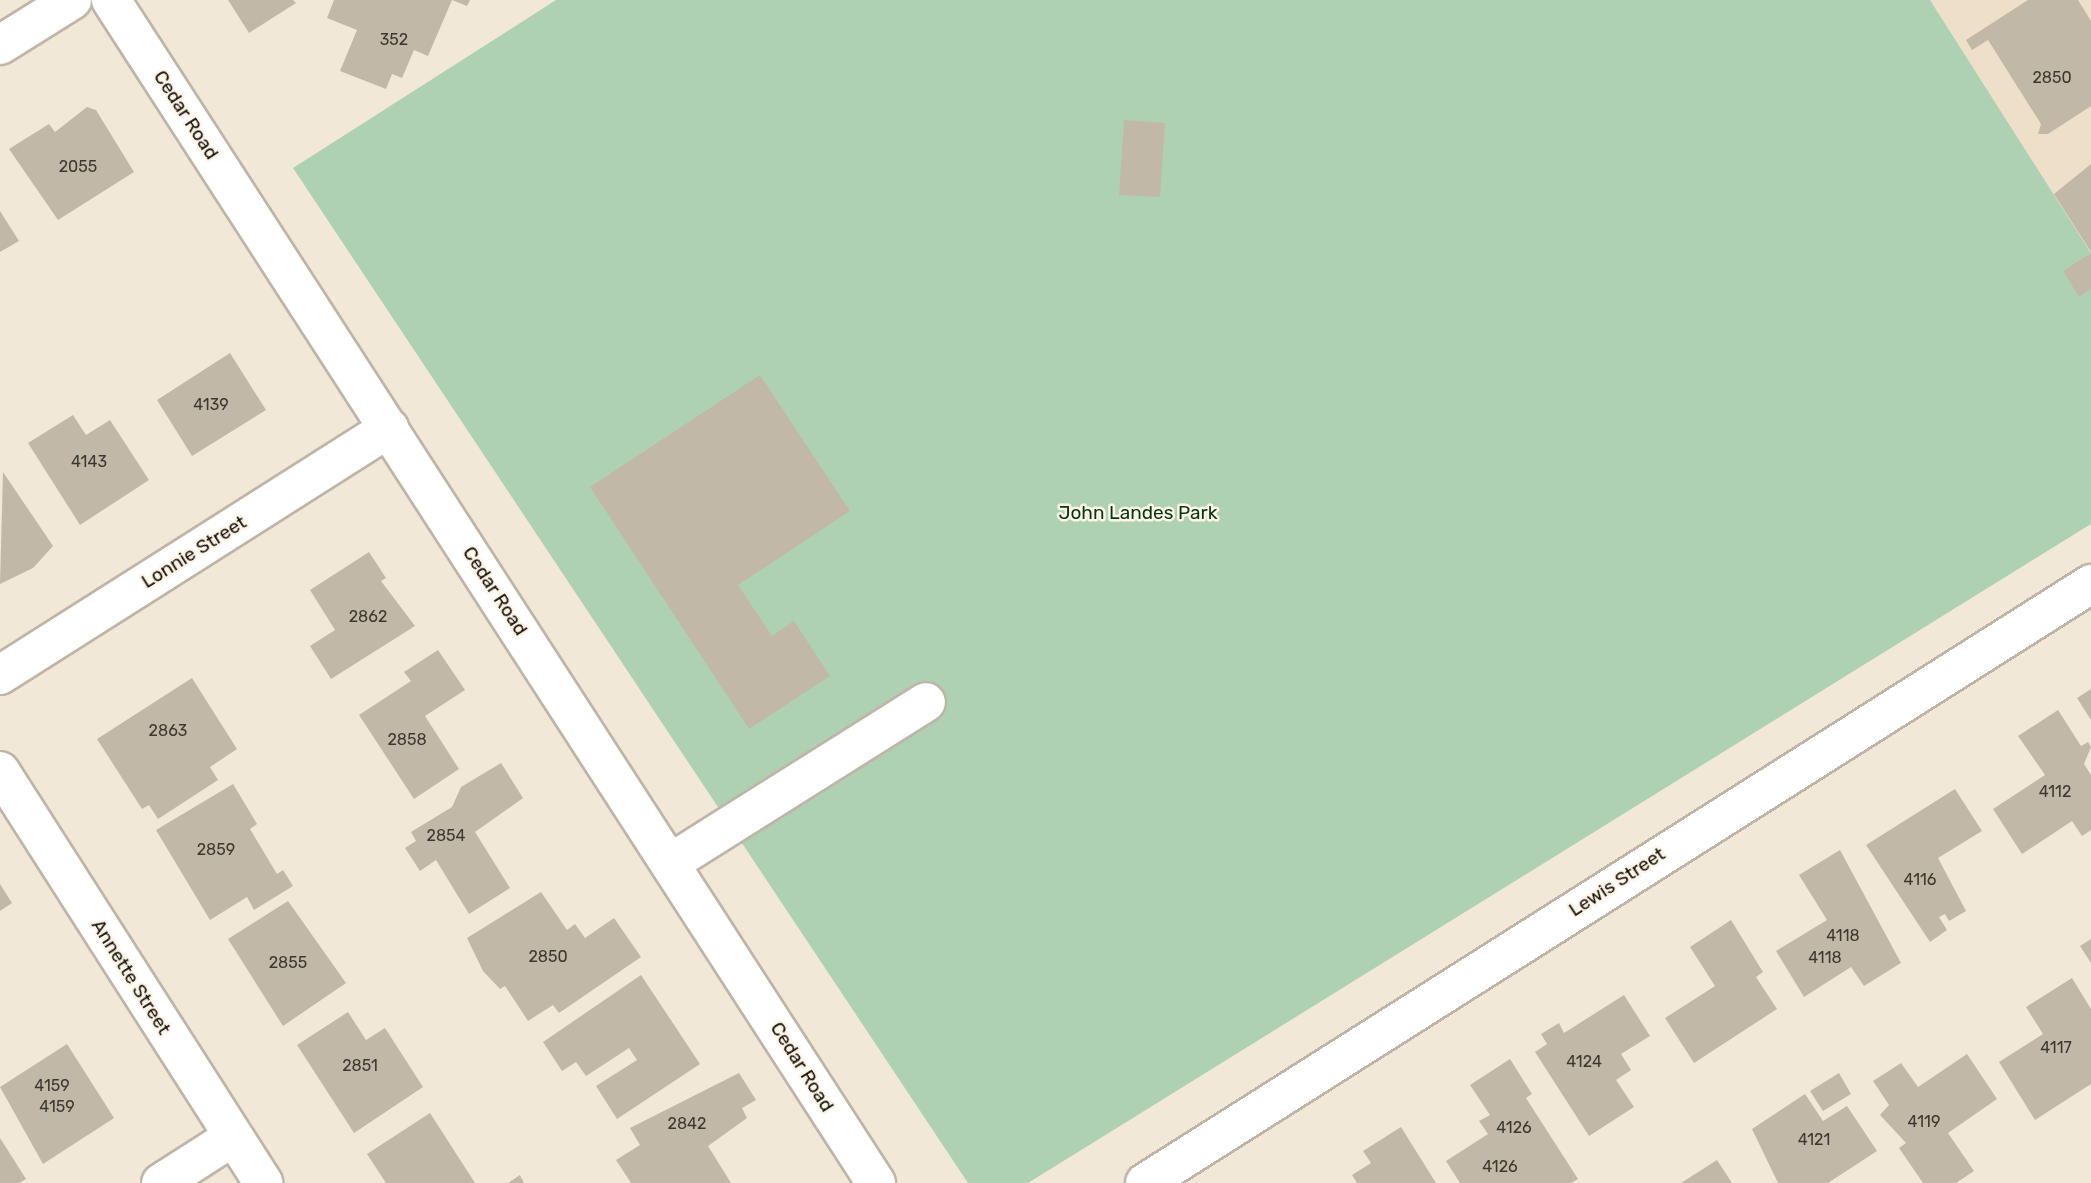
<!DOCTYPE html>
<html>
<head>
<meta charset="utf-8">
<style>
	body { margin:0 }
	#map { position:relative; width:2091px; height:1183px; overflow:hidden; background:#f2e8d8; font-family:Rubik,sans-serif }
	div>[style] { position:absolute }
	.built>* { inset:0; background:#eddfc8 }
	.green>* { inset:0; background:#afd1b3 }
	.building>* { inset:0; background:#c2b8a8 }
	.roads { filter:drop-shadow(2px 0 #bfb5a6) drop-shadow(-2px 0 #bfb5a6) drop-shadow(0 2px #bfb5a6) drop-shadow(0 -2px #bfb5a6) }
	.minor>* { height:38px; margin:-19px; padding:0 19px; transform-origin:19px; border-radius:19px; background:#fff }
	span { translate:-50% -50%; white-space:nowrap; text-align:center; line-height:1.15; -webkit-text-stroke:5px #fef5e8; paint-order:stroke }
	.number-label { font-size:16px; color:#3c382f }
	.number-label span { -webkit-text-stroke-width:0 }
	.street-label { font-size:19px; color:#100d07 }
	.park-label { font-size:19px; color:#063715 }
</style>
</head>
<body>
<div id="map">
	<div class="built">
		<div style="clip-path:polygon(1930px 0,2091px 0,2091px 253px)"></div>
	</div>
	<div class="green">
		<div style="clip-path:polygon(556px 0,1930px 0,2091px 253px,2091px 524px,1028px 1183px,968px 1183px,293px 168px)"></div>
	</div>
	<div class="building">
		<div style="clip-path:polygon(228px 0,293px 0,296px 3px,249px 33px)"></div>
		<div style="clip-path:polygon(334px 0,452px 0,428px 56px,414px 50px,402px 78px,392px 74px,386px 89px,340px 71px,357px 30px,327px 18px)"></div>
		<div style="clip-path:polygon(452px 0,470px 0,467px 6px)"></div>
		<div style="clip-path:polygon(2028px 0,2078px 0,2091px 21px,2091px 106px,2048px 134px,2038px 134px,2041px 124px,1988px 40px,1972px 50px,1966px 40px)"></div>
		<div style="clip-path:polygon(87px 107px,96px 110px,134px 172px,58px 220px,9px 149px,49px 124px,55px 132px)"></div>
		<div style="clip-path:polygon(1124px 120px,1165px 123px,1160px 197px,1119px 195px)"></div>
		<div style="clip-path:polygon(2091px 164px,2091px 252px,2054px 194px)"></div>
		<div style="clip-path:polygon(0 211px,19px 241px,0 252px)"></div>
		<div style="clip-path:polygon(2091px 253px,2091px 289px,2079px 297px,2063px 271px)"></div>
		<div style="clip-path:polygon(230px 353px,266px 410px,192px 456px,157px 400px)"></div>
		<div style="clip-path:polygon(760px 375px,850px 511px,738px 585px,772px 636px,794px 621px,830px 676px,749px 729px,590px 487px)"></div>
		<div style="clip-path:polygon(73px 415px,86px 435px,110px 420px,149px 480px,80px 525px,28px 443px)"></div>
		<div style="clip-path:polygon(3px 472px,53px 546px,33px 568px,0 584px)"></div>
		<div style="clip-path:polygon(369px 552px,386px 578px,381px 581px,415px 626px,331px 679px,310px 646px,335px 630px,310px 590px)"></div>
		<div style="clip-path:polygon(438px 650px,465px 690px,425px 716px,459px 769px,414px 799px,359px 715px,411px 681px,404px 672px)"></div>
		<div style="clip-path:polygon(192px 678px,237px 749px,210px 767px,218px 780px,158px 819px,149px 805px,142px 809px,97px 739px)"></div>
		<div style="clip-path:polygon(2091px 689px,2091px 720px,2077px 698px)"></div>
		<div style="clip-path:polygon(2058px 710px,2081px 746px,2088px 742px,2091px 747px,2084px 764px,2091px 775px,2091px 830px,2082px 836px,2072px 821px,2022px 854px,1993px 809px,2045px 775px,2018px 736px)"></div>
		<div style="clip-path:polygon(501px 763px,523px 798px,475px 832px,510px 888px,469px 914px,436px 860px,420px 871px,405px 848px,416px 841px,411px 832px,452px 807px,461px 787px)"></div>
		<div style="clip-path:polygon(233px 784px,257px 824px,250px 829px,277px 874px,283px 870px,293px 886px,254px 910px,247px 897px,210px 920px,156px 830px)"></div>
		<div style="clip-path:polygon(1955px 789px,1982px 831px,1938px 858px,1966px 911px,1949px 921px,1945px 914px,1939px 917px,1947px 930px,1930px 942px,1866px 845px)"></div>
		<div style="clip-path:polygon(1840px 850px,1901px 963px,1864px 986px,1851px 967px,1804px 997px,1776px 951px,1827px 920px,1799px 875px)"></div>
		<div style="clip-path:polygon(0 884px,12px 903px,0 911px)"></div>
		<div style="clip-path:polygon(541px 892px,567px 930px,575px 924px,585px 938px,614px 918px,641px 957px,559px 1013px,553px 1005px,528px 1021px,505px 986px,500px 989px,483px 971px,467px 938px)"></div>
		<div style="clip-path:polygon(288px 901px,346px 983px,283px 1026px,228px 939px)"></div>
		<div style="clip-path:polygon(1731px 920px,1763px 972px,1756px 977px,1777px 1009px,1694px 1063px,1665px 1018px,1715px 986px,1690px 947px)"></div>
		<div style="clip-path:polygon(2091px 939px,2091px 963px,2080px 946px)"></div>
		<div style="clip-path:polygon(641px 975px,700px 1064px,617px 1119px,596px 1086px,637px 1060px,629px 1048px,586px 1076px,576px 1062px,562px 1071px,543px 1042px)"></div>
		<div style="clip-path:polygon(2072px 978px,2091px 1009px,2091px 1084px,2035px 1120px,1999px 1062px,2043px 1034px,2026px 1007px)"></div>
		<div style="clip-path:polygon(1624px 995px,1650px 1036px,1621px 1054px,1631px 1070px,1616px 1080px,1634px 1107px,1589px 1136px,1535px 1052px,1547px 1044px,1541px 1034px,1559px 1023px,1564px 1033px)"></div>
		<div style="clip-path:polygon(348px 1012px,366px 1040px,385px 1028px,423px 1087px,354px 1133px,297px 1045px)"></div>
		<div style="clip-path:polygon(67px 1044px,114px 1118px,43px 1164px,0 1087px)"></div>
		<div style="clip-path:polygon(1967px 1054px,1997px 1099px,1948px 1133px,1974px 1171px,1956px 1183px,1923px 1183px,1899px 1148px,1906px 1143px,1880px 1115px,1889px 1105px,1873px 1081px,1901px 1063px,1918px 1087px)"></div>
		<div style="clip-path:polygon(1510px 1059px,1532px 1094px,1526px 1098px,1578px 1179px,1571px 1183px,1460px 1183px,1446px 1161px,1488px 1134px,1479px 1121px,1490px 1115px,1470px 1085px)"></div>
		<div style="clip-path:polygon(739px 1073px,756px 1100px,742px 1108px,747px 1118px,708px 1146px,731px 1183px,631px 1183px,616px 1160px,640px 1145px,630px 1128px)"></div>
		<div style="clip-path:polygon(1839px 1073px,1851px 1094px,1823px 1111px,1810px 1091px)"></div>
		<div style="clip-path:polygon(1805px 1094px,1823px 1121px,1847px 1106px,1877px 1151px,1828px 1183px,1778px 1183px,1752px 1129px)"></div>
		<div style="clip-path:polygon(430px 1113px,475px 1183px,386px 1183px,367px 1154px)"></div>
		<div style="clip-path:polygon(1401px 1127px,1436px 1183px,1357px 1183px,1352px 1175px,1371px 1163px,1363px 1151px)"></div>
		<div style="clip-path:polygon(0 1138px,26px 1179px,19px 1183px,0 1183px)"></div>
		<div style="clip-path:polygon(1717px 1160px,1732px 1183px,1681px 1183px)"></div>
		<div style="clip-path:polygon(520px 1175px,524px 1183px,508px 1183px)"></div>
	</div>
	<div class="roads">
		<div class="minor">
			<div style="left:111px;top:0;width:1409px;rotate:57.11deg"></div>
			<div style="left:0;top:45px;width:85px;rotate:-32deg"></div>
			<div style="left:0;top:675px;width:461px;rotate:-32.4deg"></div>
			<div style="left:0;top:771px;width:489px;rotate:57.4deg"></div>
			<div style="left:672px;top:862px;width:300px;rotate:-32.2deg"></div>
			<div style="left:161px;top:1183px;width:85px;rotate:-32.6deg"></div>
			<div style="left:1145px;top:1183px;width:1120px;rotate:-32.34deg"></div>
		</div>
	</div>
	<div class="number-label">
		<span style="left:394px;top:40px">352</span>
		<span style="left:2052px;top:78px">2850</span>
		<span style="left:78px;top:167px">2055</span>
		<span style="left:211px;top:405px">4139</span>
		<span style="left:89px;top:462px">4143</span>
		<span style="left:368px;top:617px">2862</span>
		<span style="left:168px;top:731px">2863</span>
		<span style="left:407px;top:740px">2858</span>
		<span style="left:2055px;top:792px">4112</span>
		<span style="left:446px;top:836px">2854</span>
		<span style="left:216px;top:850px">2859</span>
		<span style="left:1920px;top:880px">4116</span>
		<span style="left:1843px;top:936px">4118</span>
		<span style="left:548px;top:957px">2850</span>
		<span style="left:1825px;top:958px">4118</span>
		<span style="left:288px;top:963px">2855</span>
		<span style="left:2056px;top:1048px">4117</span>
		<span style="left:1584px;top:1062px">4124</span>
		<span style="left:360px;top:1066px">2851</span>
		<span style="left:52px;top:1086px">4159</span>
		<span style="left:57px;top:1107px">4159</span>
		<span style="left:1924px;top:1122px">4119</span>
		<span style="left:687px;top:1124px">2842</span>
		<span style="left:1514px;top:1128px">4126</span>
		<span style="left:1814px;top:1140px">4121</span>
		<span style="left:1500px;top:1167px">4126</span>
	</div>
	<div class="street-label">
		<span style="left:186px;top:115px;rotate:57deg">Cedar Road</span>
		<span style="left:194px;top:552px;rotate:-32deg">Lonnie Street</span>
		<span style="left:495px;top:591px;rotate:57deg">Cedar Road</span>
		<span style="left:1617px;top:882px;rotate:-33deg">Lewis Street</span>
		<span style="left:131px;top:977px;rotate:58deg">Annette Street</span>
		<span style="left:802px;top:1067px;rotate:58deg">Cedar Road</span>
	</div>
	<div class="park-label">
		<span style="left:1138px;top:513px">John Landes Park</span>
	</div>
</div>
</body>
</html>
